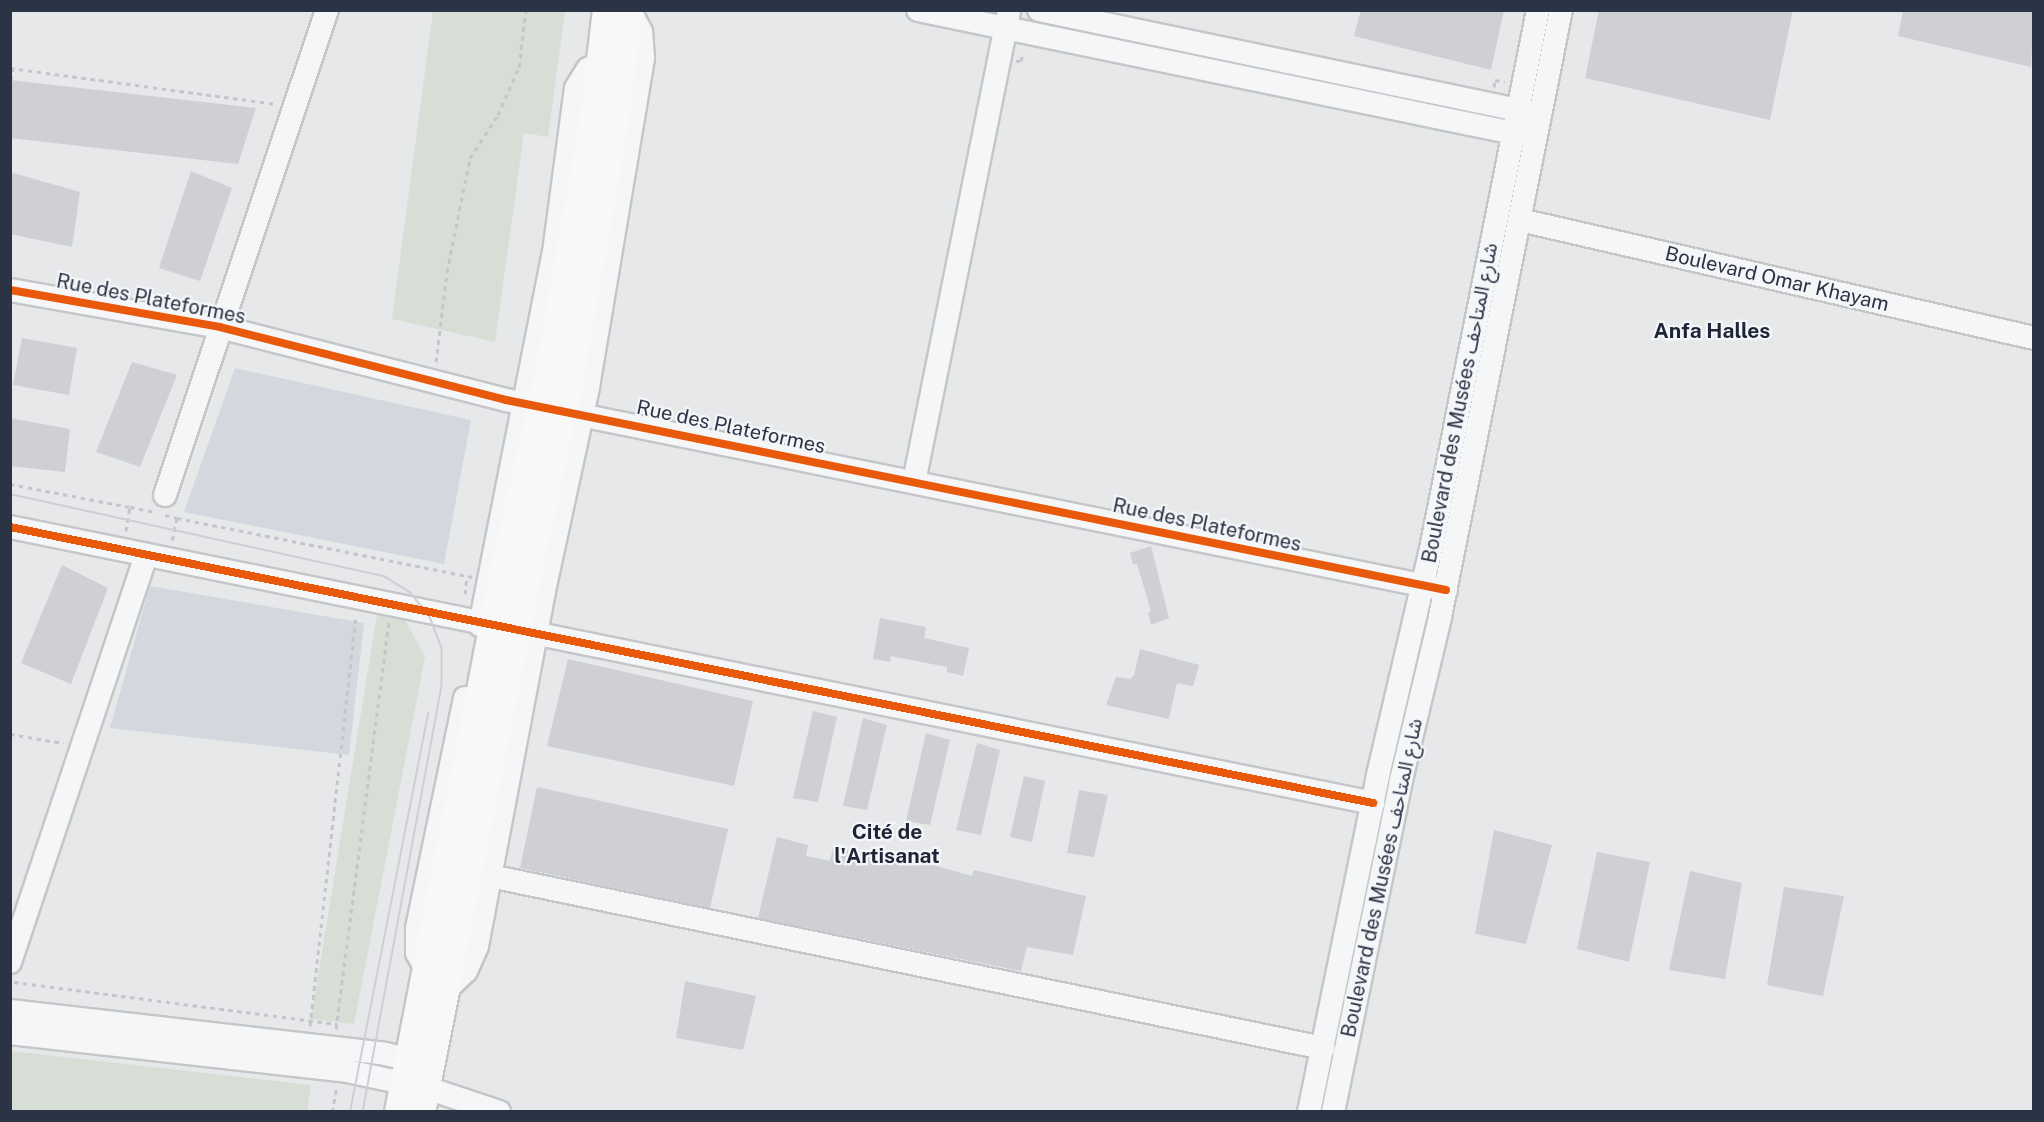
<!DOCTYPE html>
<html>
<head>
<meta charset="utf-8">
<style>
	body { margin:0 }
	#map { position:relative; width:2044px; height:1122px; overflow:hidden; background:#e6e8ea; font-family:"Public Sans","Noto Sans Arabic",sans-serif }
	div>[style] { position:absolute }
	.built>* { inset:0; background:#d4d7dd }
	.green>* { inset:0; background:#d6ded6 }
	.building>* { inset:0; background:#ced0d3 }
	.path>* { height:3px; margin-top:-1.5px; transform-origin:0; background:repeating-linear-gradient(90deg,#c5c6ca 0 4.5px,transparent 0 9px) }
	.roads { filter:drop-shadow(2px 0 #c4c6c8) drop-shadow(-2px 0 #c4c6c8) drop-shadow(0 2px #c4c6c8) drop-shadow(0 -2px #c4c6c8) }
	.minor>* { height:22px; margin:-11px; padding:0 11px; transform-origin:11px; border-radius:11px; background:#f5f6f7 }
	.major>* { height:28px; margin:-14px; padding:0 14px; transform-origin:14px; border-radius:14px; background:#f8f8f8 }
	.tram>* { height:1.5px; margin:-0.75px; padding:0 0.75px; transform-origin:0.75px; border-radius:0.75px; background:#cecfd2 }
	.cycleway>* { height:8px; margin:-4px; padding:0 4px; transform-origin:4px; border-radius:4px; background:#e8590c }
	span { translate:-50% -50%; white-space:nowrap; text-align:center; line-height:1.15; -webkit-text-stroke:4.5px #f4f6f9; paint-order:stroke }
	.street-label { font-size:20px; color:#2b3445 }
	.neighbourhood-label { font-size:21px; color:#1d2536; font-weight:700 }
	.frame { position:absolute; inset:0; border:12px solid #2b3445; pointer-events:none }
</style>
</head>
<body>
<div id="map">
	<div class="built">
		<div style="clip-path:polygon(235px 368px,471px 420px,444px 564px,184px 512px)"></div>
		<div style="clip-path:polygon(150px 586px,364px 623px,349px 755px,110px 728px)"></div>
	</div>
	<div class="green">
		<div style="clip-path:polygon(433px 11px,565px 11px,548px 137px,524px 133px,495px 342px,392px 319px)"></div>
		<div style="clip-path:polygon(377px 615px,403px 616px,425px 657px,354px 1024px,311px 1019px)"></div>
		<div style="clip-path:polygon(11px 1051px,311px 1085px,307px 1111px,11px 1111px)"></div>
	</div>
	<div class="building">
		<div style="clip-path:polygon(1361px 10px,1504px 10px,1491px 70px,1354px 36px)"></div>
		<div style="clip-path:polygon(1599px 10px,1793px 10px,1770px 120px,1585px 78px)"></div>
		<div style="clip-path:polygon(1903px 10px,2034px 10px,2031px 67px,1898px 36px)"></div>
		<div style="clip-path:polygon(10px 80px,256px 108px,238px 164px,10px 138px)"></div>
		<div style="clip-path:polygon(191px 171px,232px 188px,200px 281px,159px 268px)"></div>
		<div style="clip-path:polygon(10px 172px,80px 192px,72px 247px,10px 234px)"></div>
		<div style="clip-path:polygon(22px 338px,77px 348px,69px 395px,13px 385px)"></div>
		<div style="clip-path:polygon(132px 362px,177px 375px,140px 467px,96px 452px)"></div>
		<div style="clip-path:polygon(10px 418px,70px 429px,65px 472px,10px 466px)"></div>
		<div style="clip-path:polygon(1151px 546px,1169px 618px,1151px 625px,1148px 613px,1151px 611px,1137px 564px,1133px 564px,1130px 553px)"></div>
		<div style="clip-path:polygon(62px 565px,108px 588px,71px 684px,21px 663px)"></div>
		<div style="clip-path:polygon(880px 618px,926px 627px,924px 638px,969px 648px,963px 676px,947px 672px,947px 667px,891px 656px,890px 662px,873px 659px)"></div>
		<div style="clip-path:polygon(1140px 649px,1199px 665px,1193px 686px,1177px 683px,1169px 719px,1106px 705px,1116px 677px,1130px 679px,1134px 675px)"></div>
		<div style="clip-path:polygon(568px 659px,753px 701px,734px 786px,547px 746px)"></div>
		<div style="clip-path:polygon(813px 711px,837px 717px,818px 802px,793px 798px)"></div>
		<div style="clip-path:polygon(863px 718px,887px 725px,867px 810px,843px 806px)"></div>
		<div style="clip-path:polygon(926px 733px,950px 740px,930px 825px,906px 821px)"></div>
		<div style="clip-path:polygon(977px 743px,1000px 750px,981px 835px,956px 830px)"></div>
		<div style="clip-path:polygon(1024px 776px,1045px 781px,1032px 842px,1010px 837px)"></div>
		<div style="clip-path:polygon(537px 787px,728px 829px,710px 908px,520px 868px)"></div>
		<div style="clip-path:polygon(1079px 790px,1108px 795px,1094px 857px,1067px 853px)"></div>
		<div style="clip-path:polygon(1494px 830px,1552px 845px,1526px 944px,1475px 934px)"></div>
		<div style="clip-path:polygon(777px 837px,808px 845px,806px 856px,830px 861px,833px 848px,897px 859px,898px 855px,972px 876px,974px 870px,1086px 896px,1073px 955px,1027px 947px,1021px 971px,758px 918px)"></div>
		<div style="clip-path:polygon(1597px 852px,1650px 862px,1629px 962px,1577px 949px)"></div>
		<div style="clip-path:polygon(1690px 871px,1742px 883px,1725px 979px,1669px 970px)"></div>
		<div style="clip-path:polygon(1784px 887px,1844px 896px,1823px 996px,1767px 985px)"></div>
		<div style="clip-path:polygon(685px 981px,756px 996px,743px 1050px,676px 1038px)"></div>
	</div>
	<div class="path">
		<div style="left:1016px;top:61px;width:5px"></div>
		<div style="left:1021px;top:61px;width:9px;rotate:-77deg"></div>
		<div style="left:10px;top:68px;width:269px;rotate:7.7deg"></div>
		<div style="left:11px;top:80px;width:12px;rotate:-81deg"></div>
		<div style="left:1494px;top:87px;width:7px;rotate:-82deg"></div>
		<div style="left:1495px;top:80px;width:10px;rotate:11deg"></div>
		<div style="left:436px;top:362px;width:91px;rotate:-83deg"></div>
		<div style="left:447px;top:272px;width:116px;rotate:-78.6deg"></div>
		<div style="left:470px;top:158px;width:51px;rotate:-56.9deg"></div>
		<div style="left:498px;top:115px;width:52px;rotate:-66.4deg"></div>
		<div style="left:519px;top:67px;width:57px;rotate:-83deg"></div>
		<div style="left:10px;top:484px;width:122px;rotate:10.9deg"></div>
		<div style="left:165px;top:515px;width:12px;rotate:14deg"></div>
		<div style="left:177px;top:518px;width:24px;rotate:102deg"></div>
		<div style="left:177px;top:518px;width:301px;rotate:11.3deg"></div>
		<div style="left:126px;top:531px;width:24px;rotate:-81deg"></div>
		<div style="left:130px;top:507px;width:26px;rotate:11deg"></div>
		<div style="left:465px;top:594px;width:18px;rotate:-84deg"></div>
		<div style="left:10px;top:734px;width:54px;rotate:9.6deg"></div>
		<div style="left:14px;top:982px;width:326px;rotate:7.4deg"></div>
		<div style="left:310px;top:1026px;width:414px;rotate:-83.6deg"></div>
		<div style="left:336px;top:1029px;width:410px;rotate:-82.6deg"></div>
		<div style="left:332px;top:1112px;width:25px;rotate:-79deg"></div>
	</div>
	<div class="roads">
		<div class="minor">
			<div style="left:918px;top:10px;width:623px;rotate:11.67deg"></div>
			<div style="left:1039px;top:10px;width:504px;rotate:11.8deg"></div>
			<div style="left:1520px;top:220px;width:527px;rotate:12.93deg"></div>
			<div style="left:10px;top:290px;width:213px;rotate:10deg"></div>
			<div style="left:220px;top:327px;width:295px;rotate:14.3deg"></div>
			<div style="left:506px;top:400px;width:959px;rotate:11.43deg"></div>
			<div style="left:914px;top:482px;width:481px;rotate:-78.6deg"></div>
			<div style="left:165px;top:495px;width:511px;rotate:-71.53deg"></div>
			<div style="left:10px;top:527px;width:1391px;rotate:11.45deg"></div>
			<div style="left:480px;top:625px;width:387px;rotate:-78.8deg"></div>
			<div style="left:555px;top:245px;width:158px;rotate:-82.4deg"></div>
			<div style="left:576px;top:88px;width:22px;rotate:-58deg"></div>
			<div style="left:588px;top:69px;width:15px;rotate:-23deg"></div>
			<div style="left:490px;top:876px;width:851px;rotate:11.67deg"></div>
			<div style="left:10px;top:962px;width:429px;rotate:-71.5deg"></div>
			<div style="left:425px;top:967px;width:16px;rotate:-120deg"></div>
			<div style="left:417px;top:953px;width:25px;rotate:-90deg"></div>
			<div style="left:417px;top:928px;width:235px;rotate:-78.2deg"></div>
			<div style="left:445px;top:991px;width:29px;rotate:-44deg"></div>
			<div style="left:466px;top:971px;width:27px;rotate:-66deg"></div>
			<div style="left:477px;top:946px;width:361px;rotate:-79.3deg"></div>
			<div style="left:544px;top:591px;width:209px;rotate:-77.8deg"></div>
			<div style="left:588px;top:387px;width:334px;rotate:-80.5deg"></div>
			<div style="left:643px;top:58px;width:26px;rotate:-94deg"></div>
			<div style="left:641px;top:32px;width:25px;rotate:-117deg"></div>
			<div style="left:10px;top:1011px;width:377px;rotate:6.5deg"></div>
			<div style="left:385px;top:1054px;width:42px;rotate:12.4deg"></div>
			<div style="left:10px;top:1033px;width:334px;rotate:6.4deg"></div>
			<div style="left:342px;top:1070px;width:87px;rotate:12deg"></div>
			<div style="left:427px;top:1088px;width:76px;rotate:18.4deg"></div>
			<div style="left:1309px;top:1112px;width:344px;rotate:-78.4deg"></div>
			<div style="left:1378px;top:775px;width:227px;rotate:-76.8deg"></div>
			<div style="left:1430px;top:554px;width:555px;rotate:-78.77deg"></div>
			<div style="left:1333px;top:1112px;width:339px;rotate:-78.4deg"></div>
			<div style="left:1401px;top:780px;width:168px;rotate:-76.5deg"></div>
			<div style="left:1440px;top:617px;width:619px;rotate:-78.73deg"></div>
		</div>
		<div class="major">
			<div style="left:399px;top:1112px;width:540px;rotate:-79deg"></div>
			<div style="left:502px;top:582px;width:209px;rotate:-77.3deg"></div>
			<div style="left:548px;top:378px;width:256px;rotate:-79.9deg"></div>
			<div style="left:593px;top:126px;width:117px;rotate:-83.1deg"></div>
			<div style="left:421px;top:1112px;width:535px;rotate:-78.8deg"></div>
			<div style="left:525px;top:587px;width:209px;rotate:-77.8deg"></div>
			<div style="left:569px;top:383px;width:255px;rotate:-80.1deg"></div>
			<div style="left:613px;top:132px;width:123px;rotate:-82.5deg"></div>
		</div>
	</div>
	<div class="tram">
		<div style="left:10px;top:494px;width:383px;rotate:12.4deg"></div>
		<div style="left:384px;top:576px;width:31px;rotate:32deg"></div>
		<div style="left:410px;top:592px;width:32px;rotate:51deg"></div>
		<div style="left:430px;top:617px;width:34px;rotate:69deg"></div>
		<div style="left:442px;top:649px;width:37px;rotate:90deg"></div>
		<div style="left:442px;top:686px;width:433px;rotate:100.5deg"></div>
		<div style="left:350px;top:1112px;width:406px;rotate:-78.9deg"></div>
	</div>
	<div class="cycleway">
		<div style="left:10px;top:290px;width:213px;rotate:10deg"></div>
		<div style="left:220px;top:327px;width:295px;rotate:14.3deg"></div>
		<div style="left:506px;top:400px;width:959px;rotate:11.43deg"></div>
		<div style="left:10px;top:527px;width:1391px;rotate:11.45deg"></div>
	</div>
	<div class="street-label">
		<span style="left:1777px;top:279px;rotate:13deg">Boulevard Omar Khayam</span>
		<span style="left:151px;top:299px;rotate:11deg">Rue des Plateformes</span>
		<span style="left:1460px;top:403px;rotate:-79deg">Boulevard des Musées شارع المتاحف</span>
		<span style="left:731px;top:427px;rotate:12deg">Rue des Plateformes</span>
		<span style="left:1207px;top:525px;rotate:12deg">Rue des Plateformes</span>
		<span style="left:1382px;top:878px;rotate:-78deg">Boulevard des Musées شارع المتاحف</span>
	</div>
	<div class="neighbourhood-label">
		<span style="left:1712px;top:331px">Anfa Halles</span>
		<span style="left:887px;top:844px">Cité de<br>l'Artisanat</span>
	</div>
	<div class="frame"></div>
</div>
</body>
</html>
